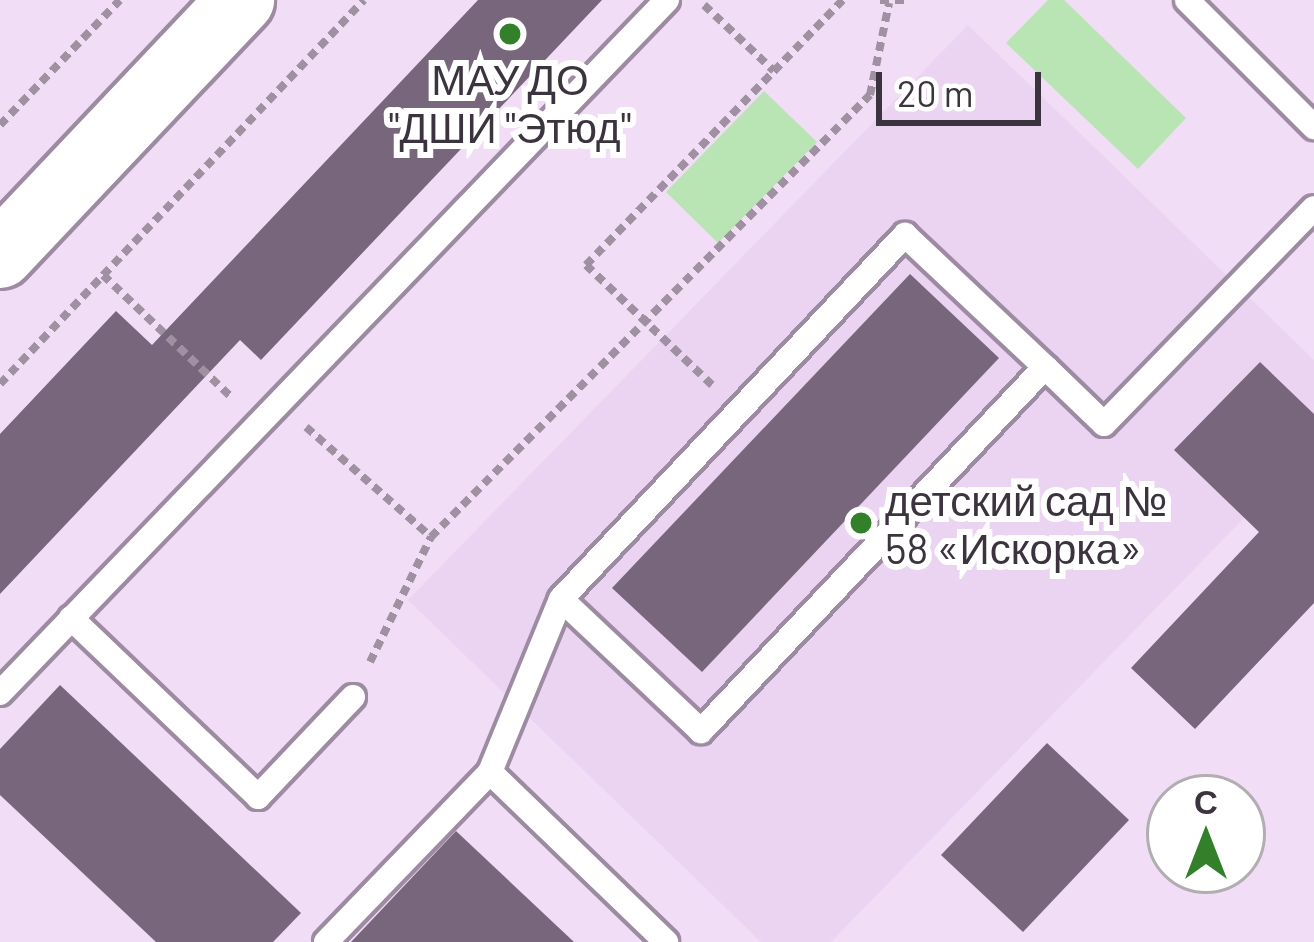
<!DOCTYPE html>
<html>
<head>
<meta charset="utf-8">
<style>
	body { margin:0 }
	#map { position:relative; width:1314px; height:942px; overflow:hidden; background:#f1def6; font-family:Barlow,sans-serif }
	div>[style] { position:absolute }
	.built>* { inset:0; background:#ebd3f2 }
	.green>* { inset:0; background:#b9e4b3 }
	.building>* { inset:0; background:#77667c }
	.path>* { height:8px; margin-top:-4px; transform-origin:0; background:repeating-linear-gradient(90deg,#9f91a2 0 9px,transparent 0 15px) }
	.roads { filter:drop-shadow(3px 0 #9d8ba2) drop-shadow(-3px 0 #9d8ba2) drop-shadow(0 3px #9d8ba2) drop-shadow(0 -3px #9d8ba2) }
	.lane>* { height:24px; margin:-12px; padding:0 12px; transform-origin:12px; border-radius:12px; background:#fff }
	.secondary>* { height:66px; margin:-33px; padding:0 33px; transform-origin:33px; border-radius:33px; background:#fff }
	.dots>* { width:33px; height:33px; translate:-50% -50%; box-sizing:border-box; border:6px solid #fff; border-radius:50% }
	span { translate:-50% -50%; white-space:nowrap; text-align:center; line-height:1.15; -webkit-text-stroke:12px #fff; paint-order:stroke }
	.poi-label { font-size:42px; color:#3b333d }
	.left { translate:0 -50%; text-align:left }
	.north { position:absolute; left:1146px; top:774px; width:120px; height:120px; box-sizing:border-box; background:#fff; border:3px solid #b1adb1; border-radius:50%; rotate:0deg; font-size:33px; font-weight:700; line-height:48px; text-align:center; color:#3b333d }
	.north::after { content:''; display:block; margin:auto; width:42px; height:54px; background:#32802a; clip-path:polygon(50% 0,100% 100%,50% 72%,0 100%) }
	.scale { position:absolute; left:876px; top:72px; width:165px; height:54px; box-sizing:border-box; border:6px solid #3b333d; border-top:0; padding-left:15px; font-size:36px; line-height:42px; white-space:nowrap; color:#3b333d; -webkit-text-stroke:9px #fff; paint-order:stroke }
</style>
</head>
<body>
<div id="map">
	<div class="built">
		<div style="clip-path:polygon(968px 25px,1314px 360px,1314px 446px,831px 942px,761px 942px,408px 600px)"></div>
	</div>
	<div class="green">
		<div style="clip-path:polygon(1048px 0,1064px 0,1186px 118px,1138px 169px,1006px 43px)"></div>
		<div style="clip-path:polygon(764px 91px,817px 142px,718px 243px,666px 192px)"></div>
	</div>
	<div class="building">
		<div style="clip-path:polygon(478px 0,602px 0,261px 360px,240px 340px,0 594px,0 434px,116px 311px,152px 345px)"></div>
		<div style="clip-path:polygon(910px 274px,999px 358px,702px 672px,612px 588px)"></div>
		<div style="clip-path:polygon(1260px 362px,1314px 414px,1314px 603px,1195px 729px,1131px 668px,1259px 532px,1174px 450px)"></div>
		<div style="clip-path:polygon(60px 685px,301px 913px,273px 942px,156px 942px,0 795px,0 749px)"></div>
		<div style="clip-path:polygon(1047px 743px,1129px 820px,1023px 932px,941px 855px)"></div>
		<div style="clip-path:polygon(456px 831px,574px 942px,351px 942px)"></div>
	</div>
	<div class="path">
		<div style="left:880px;top:0;width:28px"></div>
		<div style="left:704px;top:5px;width:96px;rotate:43.3deg"></div>
		<div style="left:0;top:125px;width:173px;rotate:-46.2deg"></div>
		<div style="left:103px;top:275px;width:175px;rotate:43.6deg"></div>
		<div style="left:0;top:384px;width:529px;rotate:-46.53deg"></div>
		<div style="left:712px;top:385px;width:174px;rotate:-136.4deg"></div>
		<div style="left:586px;top:265px;width:369px;rotate:-45.9deg"></div>
		<div style="left:306px;top:427px;width:167px;rotate:41.3deg"></div>
		<div style="left:370px;top:662px;width:139px;rotate:-64deg"></div>
		<div style="left:431px;top:537px;width:623px;rotate:-45.2deg"></div>
		<div style="left:870px;top:95px;width:94px;rotate:-78.3deg"></div>
	</div>
	<div class="roads">
		<div class="lane">
			<div style="left:1187px;top:0;width:180px;rotate:45deg"></div>
			<div style="left:905px;top:235px;width:192px;rotate:43.3deg"></div>
			<div style="left:1045px;top:367px;width:501px;rotate:133.38deg"></div>
			<div style="left:701px;top:731px;width:192px;rotate:-136.7deg"></div>
			<div style="left:561px;top:599px;width:501px;rotate:-46.62deg"></div>
			<div style="left:1045px;top:367px;width:82px;rotate:44deg"></div>
			<div style="left:1104px;top:424px;width:301px;rotate:-45.8deg"></div>
			<div style="left:71px;top:618px;width:259px;rotate:43.7deg"></div>
			<div style="left:258px;top:797px;width:138px;rotate:-46.5deg"></div>
			<div style="left:0;top:693px;width:962px;rotate:-46.1deg"></div>
			<div style="left:490px;top:772px;width:187px;rotate:-67.7deg"></div>
			<div style="left:326px;top:942px;width:236px;rotate:-46deg"></div>
			<div style="left:490px;top:772px;width:245px;rotate:44deg"></div>
		</div>
		<div class="secondary">
			<div style="left:0;top:255px;width:351px;rotate:-46.6deg"></div>
		</div>
	</div>
	<div class="dots">
		<div style="left:510px;top:34px;background:#32802a"></div>
		<div style="left:861px;top:523px;background:#32802a"></div>
	</div>
	<div class="poi-label">
		<span style="left:510px;top:102px">МАУ ДО<br>"ДШИ "Этюд"</span>
		<span class="left" style="left:885px;top:523px">детский сад №<br>58 «Искорка»</span>
	</div>
	<div class="north">С</div>
	<div class="scale">20 m</div>
</div>
</body>
</html>
